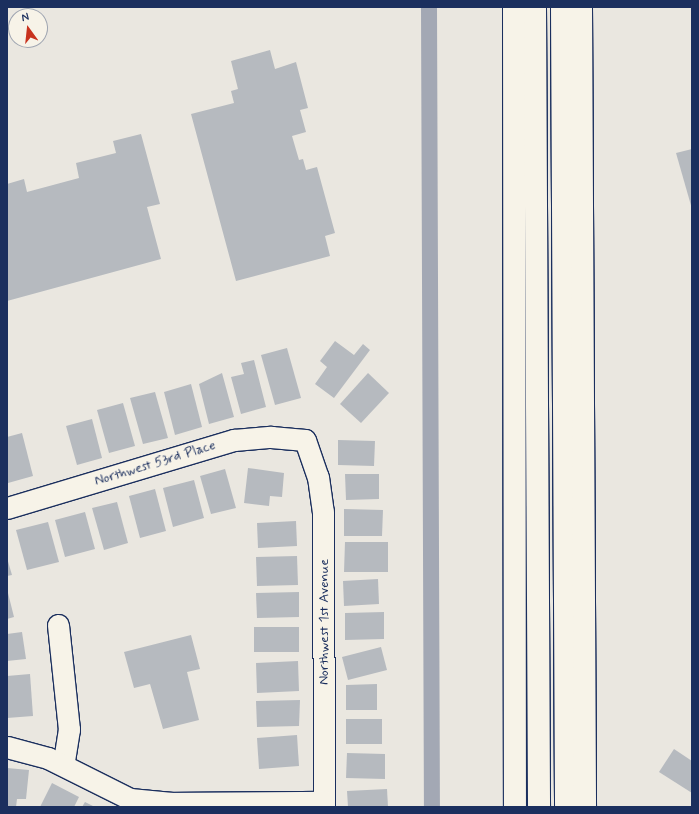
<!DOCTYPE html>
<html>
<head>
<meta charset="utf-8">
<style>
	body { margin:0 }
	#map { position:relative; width:699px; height:814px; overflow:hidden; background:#eae7e0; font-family:Mynerve,sans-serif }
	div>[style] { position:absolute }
	.canal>* { height:16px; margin:-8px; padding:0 8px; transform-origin:8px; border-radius:8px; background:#a3a8b4 }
	.building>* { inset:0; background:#b6babf }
	.roads { filter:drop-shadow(1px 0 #1b2f5e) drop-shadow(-1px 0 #1b2f5e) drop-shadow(0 1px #1b2f5e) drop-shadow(0 -1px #1b2f5e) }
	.minor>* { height:21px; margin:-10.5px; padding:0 10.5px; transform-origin:10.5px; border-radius:10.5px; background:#f7f3e8 }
	.highway>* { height:22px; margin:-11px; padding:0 11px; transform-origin:11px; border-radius:11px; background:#f7f3e8 }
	span { translate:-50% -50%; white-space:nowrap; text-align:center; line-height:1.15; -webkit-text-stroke:3.5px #f7f3e8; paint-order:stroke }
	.street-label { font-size:14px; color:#1b2f5e }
	.frame { position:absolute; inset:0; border:8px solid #1b2f5e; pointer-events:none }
	.north { position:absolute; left:8px; top:8px; width:40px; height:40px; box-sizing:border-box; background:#f7f3e8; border:1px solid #9fa5b1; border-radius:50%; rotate:345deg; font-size:11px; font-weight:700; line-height:16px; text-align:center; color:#1b2f5e }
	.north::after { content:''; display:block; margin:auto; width:14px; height:18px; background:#c8321e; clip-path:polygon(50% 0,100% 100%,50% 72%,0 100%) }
</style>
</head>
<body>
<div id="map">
	<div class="canal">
		<div style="left:429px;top:7px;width:800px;rotate:89.79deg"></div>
	</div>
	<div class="building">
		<div style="clip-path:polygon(270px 50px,275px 69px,296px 62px,308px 108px,300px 110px,306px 132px,292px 136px,299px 160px,303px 159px,306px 170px,317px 167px,335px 233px,325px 236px,330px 256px,236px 281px,191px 114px,234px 103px,231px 91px,238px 89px,231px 61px)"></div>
		<div style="clip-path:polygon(141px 134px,160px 204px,147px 207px,161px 259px,7px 301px,7px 184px,24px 179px,27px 192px,79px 178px,76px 163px,116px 153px,113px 141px)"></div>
		<div style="clip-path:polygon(692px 149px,692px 209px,676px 153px)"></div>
		<div style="clip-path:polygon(335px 341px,354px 355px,363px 344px,370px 350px,334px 398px,315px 384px,327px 367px,320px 361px)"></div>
		<div style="clip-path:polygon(287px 348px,301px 398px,275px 405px,261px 355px)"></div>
		<div style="clip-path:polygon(254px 360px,266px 407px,241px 414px,231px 377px,244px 374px,241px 363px)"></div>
		<div style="clip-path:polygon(222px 373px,234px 417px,209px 424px,199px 384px)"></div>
		<div style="clip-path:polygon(368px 373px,389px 393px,361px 423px,340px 404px)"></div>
		<div style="clip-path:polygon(191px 384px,202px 427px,175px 435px,164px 392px)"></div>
		<div style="clip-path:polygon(155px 392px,168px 438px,143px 444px,130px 398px)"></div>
		<div style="clip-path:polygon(123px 403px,135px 446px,109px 453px,97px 410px)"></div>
		<div style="clip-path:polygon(92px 419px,102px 458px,77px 465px,66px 426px)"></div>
		<div style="clip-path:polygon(22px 433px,33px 476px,8px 483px,7px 437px)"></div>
		<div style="clip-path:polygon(338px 440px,375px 441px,374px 466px,338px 465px)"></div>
		<div style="clip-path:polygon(248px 468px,284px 473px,282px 497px,270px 496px,269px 506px,244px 503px)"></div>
		<div style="clip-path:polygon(225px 469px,236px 508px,211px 514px,200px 476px)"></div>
		<div style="clip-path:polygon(345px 474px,379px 474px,379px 499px,346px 500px)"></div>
		<div style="clip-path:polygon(194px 480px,204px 518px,173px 527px,163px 488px)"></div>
		<div style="clip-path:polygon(155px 489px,166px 531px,140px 538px,129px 496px)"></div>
		<div style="clip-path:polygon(117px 502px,128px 543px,104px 550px,92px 508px)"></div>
		<div style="clip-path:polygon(344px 509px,383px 510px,382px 536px,344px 536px)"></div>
		<div style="clip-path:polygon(85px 512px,95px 549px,65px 557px,55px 520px)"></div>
		<div style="clip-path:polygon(296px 521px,297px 546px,258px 548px,257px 523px)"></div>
		<div style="clip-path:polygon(48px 522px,59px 562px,27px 570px,16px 530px)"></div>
		<div style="clip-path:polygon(345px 542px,388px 542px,388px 572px,344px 572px)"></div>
		<div style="clip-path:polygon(297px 556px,298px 585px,257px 586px,256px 557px)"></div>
		<div style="clip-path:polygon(7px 558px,12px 575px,7px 576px)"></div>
		<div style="clip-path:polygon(378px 579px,379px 604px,344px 606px,343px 581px)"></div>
		<div style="clip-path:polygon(7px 589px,14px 617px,7px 619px)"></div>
		<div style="clip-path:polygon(299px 592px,299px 617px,257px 618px,256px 593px)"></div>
		<div style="clip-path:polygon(384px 612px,384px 639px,345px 640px,345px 613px)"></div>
		<div style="clip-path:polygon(254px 627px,299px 627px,299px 652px,254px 652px)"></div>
		<div style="clip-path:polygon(22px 632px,26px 659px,7px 661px,7px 634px)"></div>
		<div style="clip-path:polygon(191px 635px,200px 669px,187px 672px,199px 720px,163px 729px,150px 684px,134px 688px,124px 652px)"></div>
		<div style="clip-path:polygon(381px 647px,387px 670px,348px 680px,342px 657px)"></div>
		<div style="clip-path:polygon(298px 661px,299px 691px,257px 693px,256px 663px)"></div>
		<div style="clip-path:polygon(30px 674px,33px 716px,7px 718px,7px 676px)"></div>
		<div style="clip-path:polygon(377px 684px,377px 710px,346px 710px,346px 685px)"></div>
		<div style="clip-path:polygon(300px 700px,299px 726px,257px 727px,256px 701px)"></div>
		<div style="clip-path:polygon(346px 719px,382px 719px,382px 744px,346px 744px)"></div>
		<div style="clip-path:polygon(297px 735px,299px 766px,259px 769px,257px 738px)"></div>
		<div style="clip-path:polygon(674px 749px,692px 761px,692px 793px,659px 772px)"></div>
		<div style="clip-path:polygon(347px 753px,385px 754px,385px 779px,346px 778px)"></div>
		<div style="clip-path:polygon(7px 768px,29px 770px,26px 799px,17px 799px,16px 807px,7px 807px)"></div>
		<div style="clip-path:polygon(52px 783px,79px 797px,74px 807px,40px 807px)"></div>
		<div style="clip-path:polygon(387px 789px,388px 807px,348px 807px,347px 791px)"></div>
		<div style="clip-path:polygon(85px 802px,95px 807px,82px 807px)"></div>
	</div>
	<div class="roads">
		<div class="minor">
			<div style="left:7px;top:508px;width:237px;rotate:-16.7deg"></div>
			<div style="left:234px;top:440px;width:37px;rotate:-5deg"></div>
			<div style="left:271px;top:437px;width:34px;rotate:5deg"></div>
			<div style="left:305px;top:440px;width:39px;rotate:71deg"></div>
			<div style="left:318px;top:477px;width:35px;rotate:82deg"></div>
			<div style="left:323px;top:512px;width:295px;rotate:89.8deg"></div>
			<div style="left:58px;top:625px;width:105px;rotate:84deg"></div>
			<div style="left:69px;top:729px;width:36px;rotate:99deg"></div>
			<div style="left:7px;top:747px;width:42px;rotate:15deg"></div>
			<div style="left:48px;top:758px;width:92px;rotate:26.6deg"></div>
			<div style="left:130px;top:799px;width:42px;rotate:5.4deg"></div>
			<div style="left:172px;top:803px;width:152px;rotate:-0.4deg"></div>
		</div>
		<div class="highway">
			<div style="left:514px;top:7px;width:800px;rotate:89.93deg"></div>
			<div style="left:535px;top:7px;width:800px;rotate:89.71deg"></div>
			<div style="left:562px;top:7px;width:800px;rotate:89.71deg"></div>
			<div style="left:581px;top:7px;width:800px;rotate:89.71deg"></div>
		</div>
	</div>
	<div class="street-label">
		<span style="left:155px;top:463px;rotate:-17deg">Northwest 53rd Place</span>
		<span style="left:324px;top:622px;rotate:-90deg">Northwest 1st Avenue</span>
	</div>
	<div class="frame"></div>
	<div class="north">N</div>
</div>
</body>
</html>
